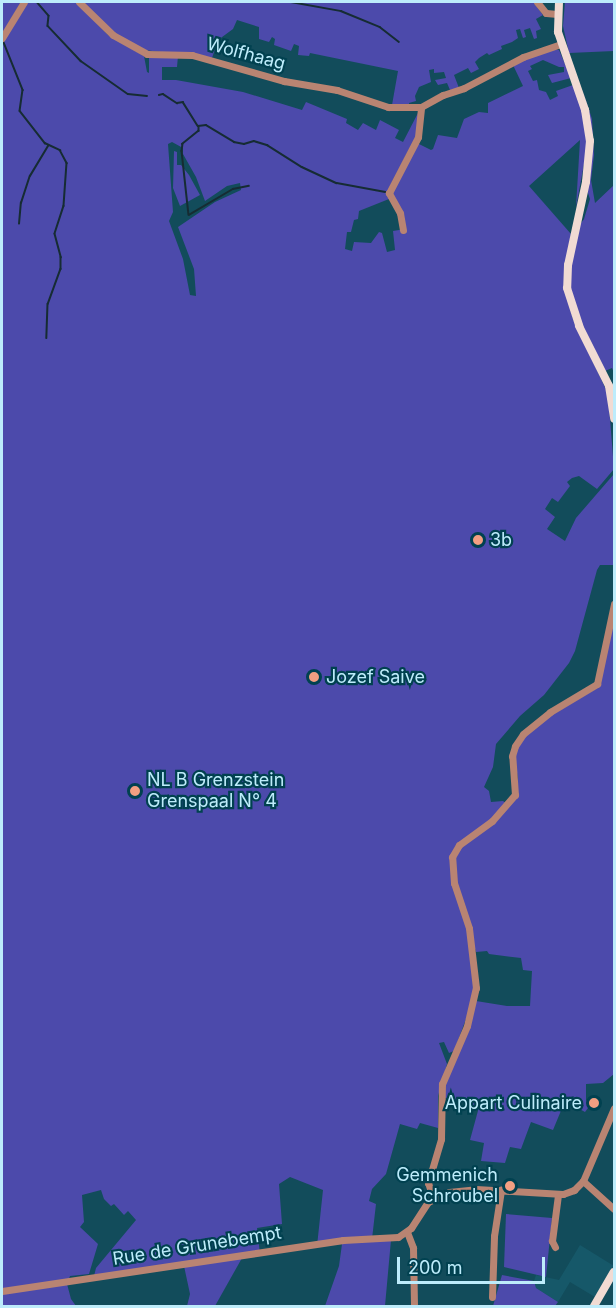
<!DOCTYPE html>
<html>
<head>
<meta charset="utf-8">
<style>
	body { margin:0 }
	#map { position:relative; width:616px; height:1308px; overflow:hidden; background:#124c5b; font-family:Inter,sans-serif }
	div>[style] { position:absolute }
	.built>* { inset:0; background:#165869 }
	.green>* { inset:0; background:#4c4aab }
	.stream>* { height:1.5px; margin:-0.75px; padding:0 0.75px; transform-origin:0.75px; border-radius:0.75px; background:#162c33 }
	.minor>* { height:7px; margin:-3.5px; padding:0 3.5px; transform-origin:3.5px; border-radius:3.5px; background:#b98472 }
	.major>* { height:8px; margin:-4px; padding:0 4px; transform-origin:4px; border-radius:4px; background:#f1dbd3 }
	.dots>* { width:16px; height:16px; translate:-50% -50%; box-sizing:border-box; border:3px solid #014150; border-radius:50% }
	span { translate:-50% -50%; white-space:nowrap; text-align:center; line-height:1.15; -webkit-text-stroke:4.5px #014150; paint-order:stroke }
	.street-label { font-size:18px; color:#bdecfb }
	.poi-label { font-size:18px; color:#bdecfb }
	.left { translate:0 -50%; text-align:left }
	.right { translate:-100% -50%; text-align:right }
	.frame { position:absolute; inset:0; border:3px solid #bdecfb; pointer-events:none }
	.scale { position:absolute; left:397px; top:1257px; width:148px; height:27px; box-sizing:border-box; border:3px solid #bdecfb; border-top:0; padding-left:8px; font-size:18px; line-height:21px; white-space:nowrap; color:#bdecfb; -webkit-text-stroke:4px #014150; paint-order:stroke }
</style>
</head>
<body>
<div id="map">
	<div class="built">
		<div style="clip-path:polygon(580px 1245px,614px 1266px,595px 1297px,570px 1282px,558px 1302px,536px 1288px,534px 1281px,536px 1275px,559px 1280px)"></div>
	</div>
	<div class="green">
		<div style="clip-path:polygon(2px 2px,21px 2px,2px 34px)"></div>
		<div style="clip-path:polygon(evenodd,26px 2px,76px 2px,108px 35px,144px 56px,147px 72px,149px 73px,149px 57px,178px 56px,177px 67px,162px 67px,162px 80px,176px 80px,243px 92px,302px 110px,306px 102px,347px 119px,346px 123px,358px 130px,363px 123px,376px 130px,380px 120px,399px 130px,395px 138px,403px 142px,418px 113px,420px 113px,418px 132px,391px 184px,389px 199px,359px 211px,358px 219px,354px 220px,351px 232px,347px 232px,345px 249px,352px 251px,354px 242px,371px 243px,379px 232px,382px 233px,387px 252px,395px 250px,393px 231px,405px 229px,392px 191px,417px 143px,431px 150px,433px 149px,438px 135px,457px 138px,464px 119px,479px 112px,488px 113px,488px 103px,523px 86px,513px 65px,518px 62px,549px 49px,559px 50px,571px 78px,552px 83px,548px 75px,564px 72px,564px 67px,559px 67px,543px 60px,530px 66px,532px 69px,528px 71px,533px 81px,537px 80px,539px 90px,546px 92px,550px 100px,558px 96px,556px 91px,573px 85px,583px 111px,587px 148px,576px 207px,580px 140px,529px 186px,571px 234px,565px 266px,565px 290px,573px 319px,608px 394px,614px 469px,597px 489px,579px 476px,572px 478px,567px 482px,570px 486px,558px 502px,552px 498px,545px 509px,555px 517px,547px 529px,565px 541px,576px 518px,614px 474px,614px 565px,600px 565px,597px 570px,575px 651px,569px 663px,544px 695px,520px 716px,496px 744px,493px 767px,484px 787px,489px 791px,491px 802px,503px 801px,507px 804px,489px 822px,462px 841px,452px 855px,454px 883px,471px 944px,475px 974px,472px 1003px,454px 1051px,449px 1053px,444px 1042px,439px 1043px,447px 1064px,438px 1096px,438px 1128px,420px 1123px,417px 1129px,400px 1124px,386px 1174px,372px 1189px,369px 1201px,376px 1204px,372px 1239px,391px 1240px,385px 1306px,325px 1306px,339px 1266px,342px 1244px,317px 1246px,323px 1190px,290px 1177px,279px 1184px,282px 1224px,257px 1228px,260px 1254px,242px 1258px,215px 1306px,187px 1306px,190px 1294px,184px 1266px,93px 1280px,96px 1268px,136px 1220px,128px 1211px,124px 1215px,114px 1204px,111px 1206px,104px 1199px,101px 1190px,82px 1195px,84px 1222px,80px 1227px,98px 1244px,89px 1274px,70px 1276px,67px 1284px,71px 1299px,76px 1306px,2px 1306px,2px 40px,26px 2px,172px 142px,183px 148px,183px 154px,196px 177px,205px 201px,227px 186px,240px 183px,241px 190px,215px 202px,178px 227px,194px 269px,196px 296px,190px 295px,183px 259px,169px 221px,173px 212px,168px 144px,172px 142px)"></div>
		<div style="clip-path:polygon(82px 2px,533px 2px,543px 15px,536px 19px,541px 29px,536px 31px,537px 38px,534px 39px,530px 28px,524px 30px,526px 37px,523px 38px,520px 29px,516px 30px,518px 38px,512px 42px,501px 46px,502px 49px,489px 55px,487px 53px,479px 58px,475px 62px,479px 69px,471px 73px,468px 68px,454px 75px,459px 88px,450px 90px,447px 83px,438px 85px,435px 80px,446px 78px,444px 72px,434px 73px,434px 69px,429px 70px,431px 82px,419px 87px,415px 96px,416px 101px,409px 103px,409px 106px,392px 105px,398px 71px,310px 53px,309px 56px,298px 55px,299px 46px,294px 44px,291px 51px,274px 45px,275px 39px,272px 37px,269px 42px,259px 39px,259px 27px,237px 20px,233px 29px,218px 40px,212px 58px,144px 50px,115px 33px)"></div>
		<div style="clip-path:polygon(565px 2px,614px 2px,614px 51px,569px 53px,563px 26px)"></div>
		<div style="clip-path:polygon(582px 88px,592px 119px,594px 155px,591px 180px,595px 203px,614px 185px,614px 373px,612px 368px,605px 371px,581px 324px,570px 287px,570px 266px,578px 227px,584px 219px,590px 199px,587px 190px,589px 111px)"></div>
		<div style="clip-path:polygon(174px 151px,177px 152px,177px 165px,181px 165px,189px 175px,200px 195px,180px 206px,173px 188px)"></div>
		<div style="clip-path:polygon(614px 609px,614px 1074px,603px 1083px,586px 1084px,586px 1100px,591px 1104px,585px 1112px,565px 1101px,553px 1130px,531px 1122px,521px 1149px,510px 1147px,505px 1163px,481px 1161px,484px 1143px,470px 1140px,479px 1107px,442px 1097px,446px 1082px,476px 1001px,507px 1006px,530px 1006px,532px 971px,523px 970px,521px 958px,489px 954px,487px 951px,476px 952px,454px 876px,456px 851px,517px 795px,518px 778px,514px 756px,520px 741px,540px 721px,594px 690px)"></div>
		<div style="clip-path:polygon(506px 1214px,552px 1218px,546px 1277px,504px 1267px)"></div>
		<div style="clip-path:polygon(502px 1275px,534px 1281px,536px 1288px,558px 1302px,555px 1306px,493px 1306px)"></div>
	</div>
	<div class="stream">
		<div style="left:37px;top:2px;width:18px;rotate:49deg"></div>
		<div style="left:49px;top:16px;width:10px;rotate:96deg"></div>
		<div style="left:48px;top:26px;width:48px;rotate:46.7deg"></div>
		<div style="left:81px;top:61px;width:57px;rotate:35.1deg"></div>
		<div style="left:128px;top:94px;width:19px;rotate:6deg"></div>
		<div style="left:291px;top:2px;width:51px;rotate:10.2deg"></div>
		<div style="left:341px;top:11px;width:42px;rotate:22.3deg"></div>
		<div style="left:380px;top:27px;width:24px;rotate:38deg"></div>
		<div style="left:3px;top:40px;width:54px;rotate:68.2deg"></div>
		<div style="left:23px;top:90px;width:21px;rotate:98deg"></div>
		<div style="left:20px;top:111px;width:41px;rotate:52deg"></div>
		<div style="left:45px;top:143px;width:17px;rotate:25deg"></div>
		<div style="left:60px;top:150px;width:15px;rotate:62deg"></div>
		<div style="left:67px;top:163px;width:43px;rotate:94deg"></div>
		<div style="left:64px;top:206px;width:29px;rotate:108deg"></div>
		<div style="left:55px;top:234px;width:24px;rotate:75deg"></div>
		<div style="left:61px;top:257px;width:12px;rotate:90deg"></div>
		<div style="left:61px;top:269px;width:37px;rotate:110deg"></div>
		<div style="left:48px;top:304px;width:34px;rotate:92deg"></div>
		<div style="left:159px;top:95px;width:4px;rotate:-14deg"></div>
		<div style="left:163px;top:94px;width:17px;rotate:33deg"></div>
		<div style="left:177px;top:103px;width:6px;rotate:-9deg"></div>
		<div style="left:183px;top:102px;width:28px;rotate:58deg"></div>
		<div style="left:198px;top:126px;width:8px;rotate:-7deg"></div>
		<div style="left:206px;top:125px;width:33px;rotate:31deg"></div>
		<div style="left:234px;top:142px;width:10px;rotate:11deg"></div>
		<div style="left:244px;top:144px;width:10px;rotate:-17deg"></div>
		<div style="left:254px;top:141px;width:14px;rotate:17deg"></div>
		<div style="left:267px;top:145px;width:41px;rotate:32.2deg"></div>
		<div style="left:302px;top:167px;width:38px;rotate:25deg"></div>
		<div style="left:337px;top:183px;width:49px;rotate:10.6deg"></div>
		<div style="left:199px;top:127px;width:4px;rotate:90deg"></div>
		<div style="left:199px;top:131px;width:21px;rotate:141deg"></div>
		<div style="left:183px;top:144px;width:7px;rotate:98deg"></div>
		<div style="left:182px;top:151px;width:64px;rotate:83.8deg"></div>
		<div style="left:189px;top:215px;width:51px;rotate:-30.6deg"></div>
		<div style="left:233px;top:189px;width:16px;rotate:-11deg"></div>
		<div style="left:19px;top:224px;width:21px;rotate:-85deg"></div>
		<div style="left:21px;top:203px;width:28px;rotate:-72deg"></div>
		<div style="left:30px;top:176px;width:35px;rotate:-59deg"></div>
	</div>
	<div class="minor">
		<div style="left:79px;top:2px;width:47px;rotate:44.1deg"></div>
		<div style="left:113px;top:35px;width:39px;rotate:29deg"></div>
		<div style="left:147px;top:54px;width:45px;rotate:1.3deg"></div>
		<div style="left:192px;top:55px;width:96px;rotate:15.8deg"></div>
		<div style="left:284px;top:81px;width:54px;rotate:9.6deg"></div>
		<div style="left:337px;top:90px;width:54px;rotate:18.4deg"></div>
		<div style="left:388px;top:107px;width:33px"></div>
		<div style="left:421px;top:107px;width:25px;rotate:-29deg"></div>
		<div style="left:443px;top:95px;width:22px;rotate:-18deg"></div>
		<div style="left:464px;top:88px;width:67px;rotate:-27.7deg"></div>
		<div style="left:523px;top:57px;width:40px;rotate:-18.9deg"></div>
		<div style="left:537px;top:2px;width:14px;rotate:51deg"></div>
		<div style="left:546px;top:13px;width:11px;rotate:5deg"></div>
		<div style="left:2px;top:38px;width:42px;rotate:-58.6deg"></div>
		<div style="left:403px;top:230px;width:17px;rotate:-100deg"></div>
		<div style="left:400px;top:213px;width:23px;rotate:-119deg"></div>
		<div style="left:389px;top:193px;width:63px;rotate:-62.6deg"></div>
		<div style="left:418px;top:137px;width:30px;rotate:-84deg"></div>
		<div style="left:583px;top:1181px;width:42px;rotate:42.1deg"></div>
		<div style="left:433px;top:1198px;width:16px;rotate:-108deg"></div>
		<div style="left:428px;top:1183px;width:46px;rotate:-73.5deg"></div>
		<div style="left:441px;top:1139px;width:55px;rotate:-89deg"></div>
		<div style="left:442px;top:1084px;width:63px;rotate:-66.7deg"></div>
		<div style="left:467px;top:1026px;width:39px;rotate:-77deg"></div>
		<div style="left:476px;top:988px;width:60px;rotate:-96.7deg"></div>
		<div style="left:469px;top:928px;width:47px;rotate:-108.4deg"></div>
		<div style="left:454px;top:883px;width:26px;rotate:-94deg"></div>
		<div style="left:452px;top:857px;width:14px;rotate:-60deg"></div>
		<div style="left:459px;top:845px;width:41px;rotate:-36deg"></div>
		<div style="left:492px;top:821px;width:35px;rotate:-49deg"></div>
		<div style="left:515px;top:795px;width:39px;rotate:-94deg"></div>
		<div style="left:512px;top:756px;width:10px;rotate:-73deg"></div>
		<div style="left:515px;top:746px;width:14px;rotate:-56deg"></div>
		<div style="left:523px;top:734px;width:35px;rotate:-39deg"></div>
		<div style="left:550px;top:712px;width:55px;rotate:-30.8deg"></div>
		<div style="left:597px;top:684px;width:82px;rotate:-78deg"></div>
		<div style="left:407px;top:1232px;width:17px;rotate:69deg"></div>
		<div style="left:413px;top:1248px;width:58px;rotate:89deg"></div>
		<div style="left:555px;top:1247px;width:7px;rotate:-117deg"></div>
		<div style="left:552px;top:1241px;width:46px;rotate:-82.6deg"></div>
		<div style="left:2px;top:1291px;width:345px;rotate:-8.5deg"></div>
		<div style="left:343px;top:1240px;width:55px;rotate:-3.1deg"></div>
		<div style="left:398px;top:1237px;width:16px;rotate:-35deg"></div>
		<div style="left:411px;top:1228px;width:31px;rotate:-57deg"></div>
		<div style="left:428px;top:1202px;width:23px;rotate:-25deg"></div>
		<div style="left:449px;top:1192px;width:27px;rotate:-6deg"></div>
		<div style="left:476px;top:1189px;width:87px;rotate:3.3deg"></div>
		<div style="left:563px;top:1194px;width:12px;rotate:-20deg"></div>
		<div style="left:574px;top:1190px;width:13px;rotate:-45deg"></div>
		<div style="left:583px;top:1181px;width:79px;rotate:-67deg"></div>
		<div style="left:492px;top:1297px;width:61px;rotate:-88.1deg"></div>
		<div style="left:494px;top:1236px;width:47px;rotate:-81.3deg"></div>
	</div>
	<div class="major">
		<div style="left:559px;top:2px;width:30px;rotate:92deg"></div>
		<div style="left:558px;top:32px;width:83px;rotate:70.9deg"></div>
		<div style="left:585px;top:110px;width:31px;rotate:81deg"></div>
		<div style="left:590px;top:141px;width:41px;rotate:95.6deg"></div>
		<div style="left:586px;top:182px;width:85px;rotate:102.2deg"></div>
		<div style="left:568px;top:265px;width:23px;rotate:92deg"></div>
		<div style="left:567px;top:288px;width:40px;rotate:72deg"></div>
		<div style="left:579px;top:326px;width:67px;rotate:63.4deg"></div>
		<div style="left:609px;top:386px;width:33px;rotate:81deg"></div>
		<div style="left:594px;top:1306px;width:39px;rotate:-60deg"></div>
	</div>
	<div class="dots">
		<div style="left:478px;top:540px;background:#f39f82"></div>
		<div style="left:314px;top:677px;background:#f39f82"></div>
		<div style="left:135px;top:791px;background:#f39f82"></div>
		<div style="left:594px;top:1103px;background:#f39f82"></div>
		<div style="left:510px;top:1186px;background:#f39f82"></div>
	</div>
	<div class="street-label">
		<span style="left:246px;top:54px;rotate:15deg">Wolfhaag</span>
		<span style="left:197px;top:1246px;rotate:-9deg">Rue de Grunebempt</span>
	</div>
	<div class="poi-label">
		<span class="left" style="left:490px;top:540px">3b</span>
		<span class="left" style="left:326px;top:677px">Jozef Saive</span>
		<span class="left" style="left:147px;top:791px">NL B Grenzstein<br>Grenspaal N° 4</span>
		<span class="right" style="left:582px;top:1103px">Appart Culinaire</span>
		<span class="right" style="left:498px;top:1186px">Gemmenich<br>Schroubel</span>
	</div>
	<div class="frame"></div>
	<div class="scale">200 m</div>
</div>
</body>
</html>
